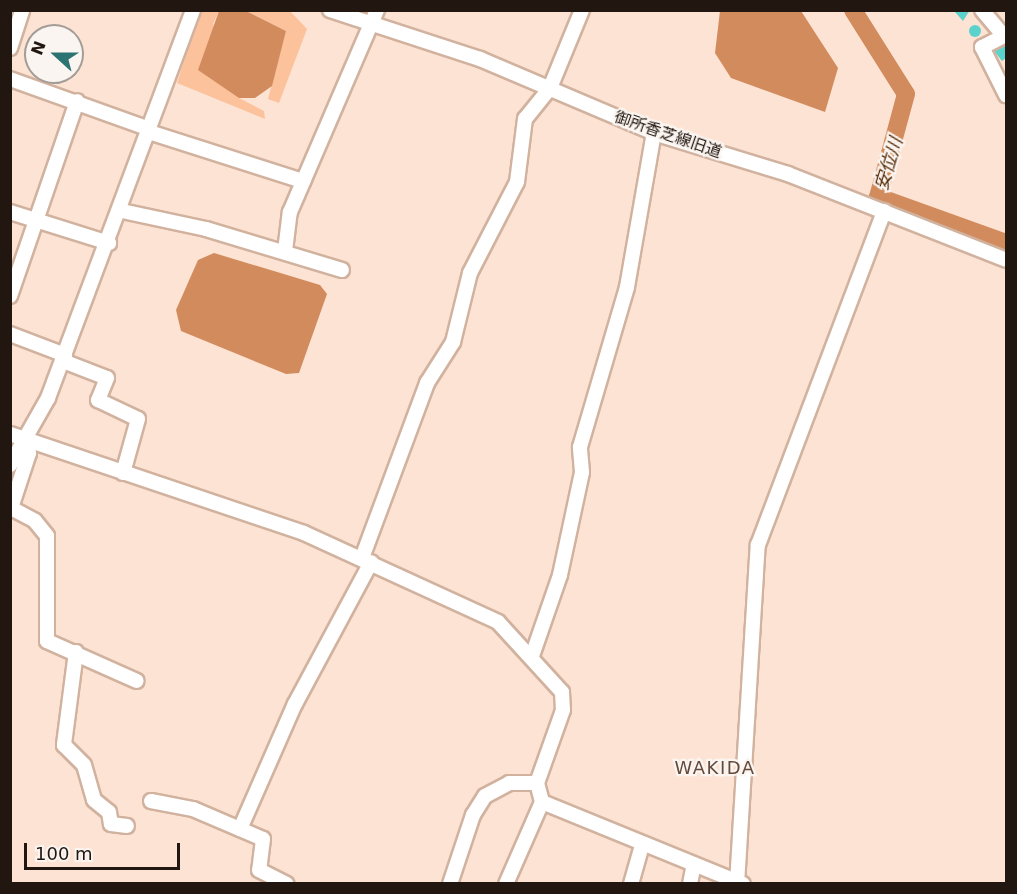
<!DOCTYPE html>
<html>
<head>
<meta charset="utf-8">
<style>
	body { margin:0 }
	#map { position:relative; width:1017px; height:894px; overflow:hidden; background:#fde3d3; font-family:"DejaVu Sans","Noto Sans JP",sans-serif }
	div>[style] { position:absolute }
	.green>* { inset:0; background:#fcc29c }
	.water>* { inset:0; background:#d18b5c }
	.river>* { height:18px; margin:-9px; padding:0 9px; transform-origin:9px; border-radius:9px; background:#d18b5c }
	.building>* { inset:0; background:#5cd2cd }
	.round { border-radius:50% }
	.roads { filter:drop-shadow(2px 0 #d1b29f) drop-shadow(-2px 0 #d1b29f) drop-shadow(0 2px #d1b29f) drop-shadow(0 -2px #d1b29f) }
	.minor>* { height:14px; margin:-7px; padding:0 7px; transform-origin:7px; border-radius:7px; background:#fff }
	span { translate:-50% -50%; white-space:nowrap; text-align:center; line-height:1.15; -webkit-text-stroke:4.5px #fbf5f1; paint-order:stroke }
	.street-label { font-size:16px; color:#221710 }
	.water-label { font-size:18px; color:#552802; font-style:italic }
	.neighbourhood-label { font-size:18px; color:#644a3a; letter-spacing:1.5px }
	.frame { position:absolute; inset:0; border:12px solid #221710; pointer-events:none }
	.north { position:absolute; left:24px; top:24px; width:60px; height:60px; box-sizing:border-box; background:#fbf5f1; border:2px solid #a49c97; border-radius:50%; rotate:291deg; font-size:16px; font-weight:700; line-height:24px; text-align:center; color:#221710 }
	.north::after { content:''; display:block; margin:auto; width:21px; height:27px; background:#2b7471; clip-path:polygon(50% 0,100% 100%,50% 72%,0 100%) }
	.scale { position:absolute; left:24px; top:843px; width:156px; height:27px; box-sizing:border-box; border:3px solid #221710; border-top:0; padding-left:8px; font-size:18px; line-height:21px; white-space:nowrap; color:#221710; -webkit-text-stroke:4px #fbf5f1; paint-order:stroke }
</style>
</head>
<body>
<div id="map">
	<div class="green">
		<div style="clip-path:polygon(200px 11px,219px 11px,213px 24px,239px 98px,264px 111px,265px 119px,177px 83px)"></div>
		<div style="clip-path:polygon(246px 11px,290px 11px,307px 29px,279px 103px,268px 99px,286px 31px)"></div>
	</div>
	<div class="water">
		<div style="clip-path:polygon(219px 11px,246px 11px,286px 31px,272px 86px,255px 98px,239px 98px,198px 70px)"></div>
		<div style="clip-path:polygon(720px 11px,801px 11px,838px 68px,825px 112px,731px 78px,715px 53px)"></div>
		<div style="clip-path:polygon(214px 253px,320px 285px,327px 294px,299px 373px,286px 374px,181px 331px,176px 310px,198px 260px)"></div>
	</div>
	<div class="river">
		<div style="left:853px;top:10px;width:99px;rotate:57.8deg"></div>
		<div style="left:906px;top:94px;width:107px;rotate:105.2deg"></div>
		<div style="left:878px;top:197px;width:136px;rotate:19.8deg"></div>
	</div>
	<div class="building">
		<div style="clip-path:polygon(970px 10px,963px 21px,955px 12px,957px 10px)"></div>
		<div class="round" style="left:969px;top:25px;width:12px;height:12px"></div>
		<div style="clip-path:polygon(1006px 45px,1006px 58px,1002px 61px,994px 51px)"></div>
	</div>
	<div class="roads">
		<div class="minor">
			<div style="left:330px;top:10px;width:158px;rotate:18.1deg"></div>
			<div style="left:480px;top:59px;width:189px;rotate:23deg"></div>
			<div style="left:654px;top:133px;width:140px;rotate:17deg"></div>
			<div style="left:788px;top:174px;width:234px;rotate:21.5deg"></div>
			<div style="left:982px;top:10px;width:34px;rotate:50deg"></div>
			<div style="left:1006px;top:35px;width:27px;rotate:153deg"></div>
			<div style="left:982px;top:47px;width:54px;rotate:63.4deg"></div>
			<div style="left:10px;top:48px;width:40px;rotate:-72deg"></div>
			<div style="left:10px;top:79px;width:149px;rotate:19.7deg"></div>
			<div style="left:149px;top:132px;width:162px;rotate:17.7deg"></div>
			<div style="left:122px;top:211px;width:86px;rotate:12.1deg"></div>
			<div style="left:206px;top:229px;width:142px;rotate:16.8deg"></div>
			<div style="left:10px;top:212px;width:104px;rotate:17.4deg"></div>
			<div style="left:285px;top:251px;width:39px;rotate:-83deg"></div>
			<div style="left:290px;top:212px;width:220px;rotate:-66.7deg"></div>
			<div style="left:10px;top:296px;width:206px;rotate:-71deg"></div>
			<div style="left:10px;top:334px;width:59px;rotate:20.9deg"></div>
			<div style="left:63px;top:361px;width:47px;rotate:21.1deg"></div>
			<div style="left:107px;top:378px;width:24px;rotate:112deg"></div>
			<div style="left:98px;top:400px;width:44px;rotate:25.4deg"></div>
			<div style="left:138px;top:419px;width:56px;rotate:105.5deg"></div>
			<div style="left:10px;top:434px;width:310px;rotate:18.6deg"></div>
			<div style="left:304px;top:533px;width:213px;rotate:24.6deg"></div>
			<div style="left:498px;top:622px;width:95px;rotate:47.6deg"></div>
			<div style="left:562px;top:692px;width:18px;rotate:87deg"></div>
			<div style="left:563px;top:710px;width:77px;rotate:109.6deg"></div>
			<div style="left:537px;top:783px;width:20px;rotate:75deg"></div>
			<div style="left:542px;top:802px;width:217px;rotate:22.2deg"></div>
			<div style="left:25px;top:441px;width:13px;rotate:72deg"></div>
			<div style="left:29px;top:453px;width:58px;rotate:108.1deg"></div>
			<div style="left:11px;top:508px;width:27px;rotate:28deg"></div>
			<div style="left:35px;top:521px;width:19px;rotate:51deg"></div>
			<div style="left:47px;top:536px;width:105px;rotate:90deg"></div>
			<div style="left:47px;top:641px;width:98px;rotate:24deg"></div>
			<div style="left:10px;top:465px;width:77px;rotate:-60.4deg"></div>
			<div style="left:48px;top:398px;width:414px;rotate:-69.5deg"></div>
			<div style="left:362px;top:558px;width:187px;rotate:-69.6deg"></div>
			<div style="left:427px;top:383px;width:49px;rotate:-57.6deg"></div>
			<div style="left:453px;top:342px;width:71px;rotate:-76.2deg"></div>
			<div style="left:470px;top:273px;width:102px;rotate:-62.7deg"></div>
			<div style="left:517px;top:182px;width:64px;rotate:-82.8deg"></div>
			<div style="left:525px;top:119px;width:40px;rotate:-51deg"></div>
			<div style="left:550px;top:88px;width:84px;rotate:-67.7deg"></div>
			<div style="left:76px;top:652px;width:94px;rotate:97.4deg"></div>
			<div style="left:64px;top:745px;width:28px;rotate:45deg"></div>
			<div style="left:84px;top:765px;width:36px;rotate:74deg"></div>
			<div style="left:94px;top:800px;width:19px;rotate:39deg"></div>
			<div style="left:109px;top:812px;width:12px;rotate:81deg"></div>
			<div style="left:111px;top:824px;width:16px;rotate:7deg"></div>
			<div style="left:532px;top:656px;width:86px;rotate:-70.9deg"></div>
			<div style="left:560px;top:575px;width:105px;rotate:-77.9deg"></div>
			<div style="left:582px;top:472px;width:25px;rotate:-95deg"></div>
			<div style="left:580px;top:447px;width:167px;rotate:-73.6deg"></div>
			<div style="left:627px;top:287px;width:156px;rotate:-80.1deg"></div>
			<div style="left:151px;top:801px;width:43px;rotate:10.8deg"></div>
			<div style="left:193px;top:809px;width:76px;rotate:23.2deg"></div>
			<div style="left:263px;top:839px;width:31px;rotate:97deg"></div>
			<div style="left:259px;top:870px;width:31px;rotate:27deg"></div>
			<div style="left:240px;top:829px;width:137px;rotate:-66.3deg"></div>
			<div style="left:295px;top:704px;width:161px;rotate:-61.8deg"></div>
			<div style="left:450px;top:884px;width:73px;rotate:-71.6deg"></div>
			<div style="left:473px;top:815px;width:22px;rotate:-58deg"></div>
			<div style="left:485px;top:796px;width:27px;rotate:-28deg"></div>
			<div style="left:509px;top:783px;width:28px"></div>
			<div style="left:506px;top:884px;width:90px;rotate:-66.3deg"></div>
			<div style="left:631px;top:884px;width:41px;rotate:-74.2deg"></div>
			<div style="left:690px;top:884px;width:20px;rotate:-79deg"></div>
			<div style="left:737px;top:884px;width:340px;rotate:-86.5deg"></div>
			<div style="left:758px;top:545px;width:357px;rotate:-69.3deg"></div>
		</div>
	</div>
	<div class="street-label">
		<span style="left:668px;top:135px;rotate:19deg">御所香芝線旧道</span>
	</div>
	<div class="water-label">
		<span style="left:889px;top:164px;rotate:-73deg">安位川</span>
	</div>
	<div class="neighbourhood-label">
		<span style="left:715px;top:768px">WAKIDA</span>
	</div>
	<div class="frame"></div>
	<div class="north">N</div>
	<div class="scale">100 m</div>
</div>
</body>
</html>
